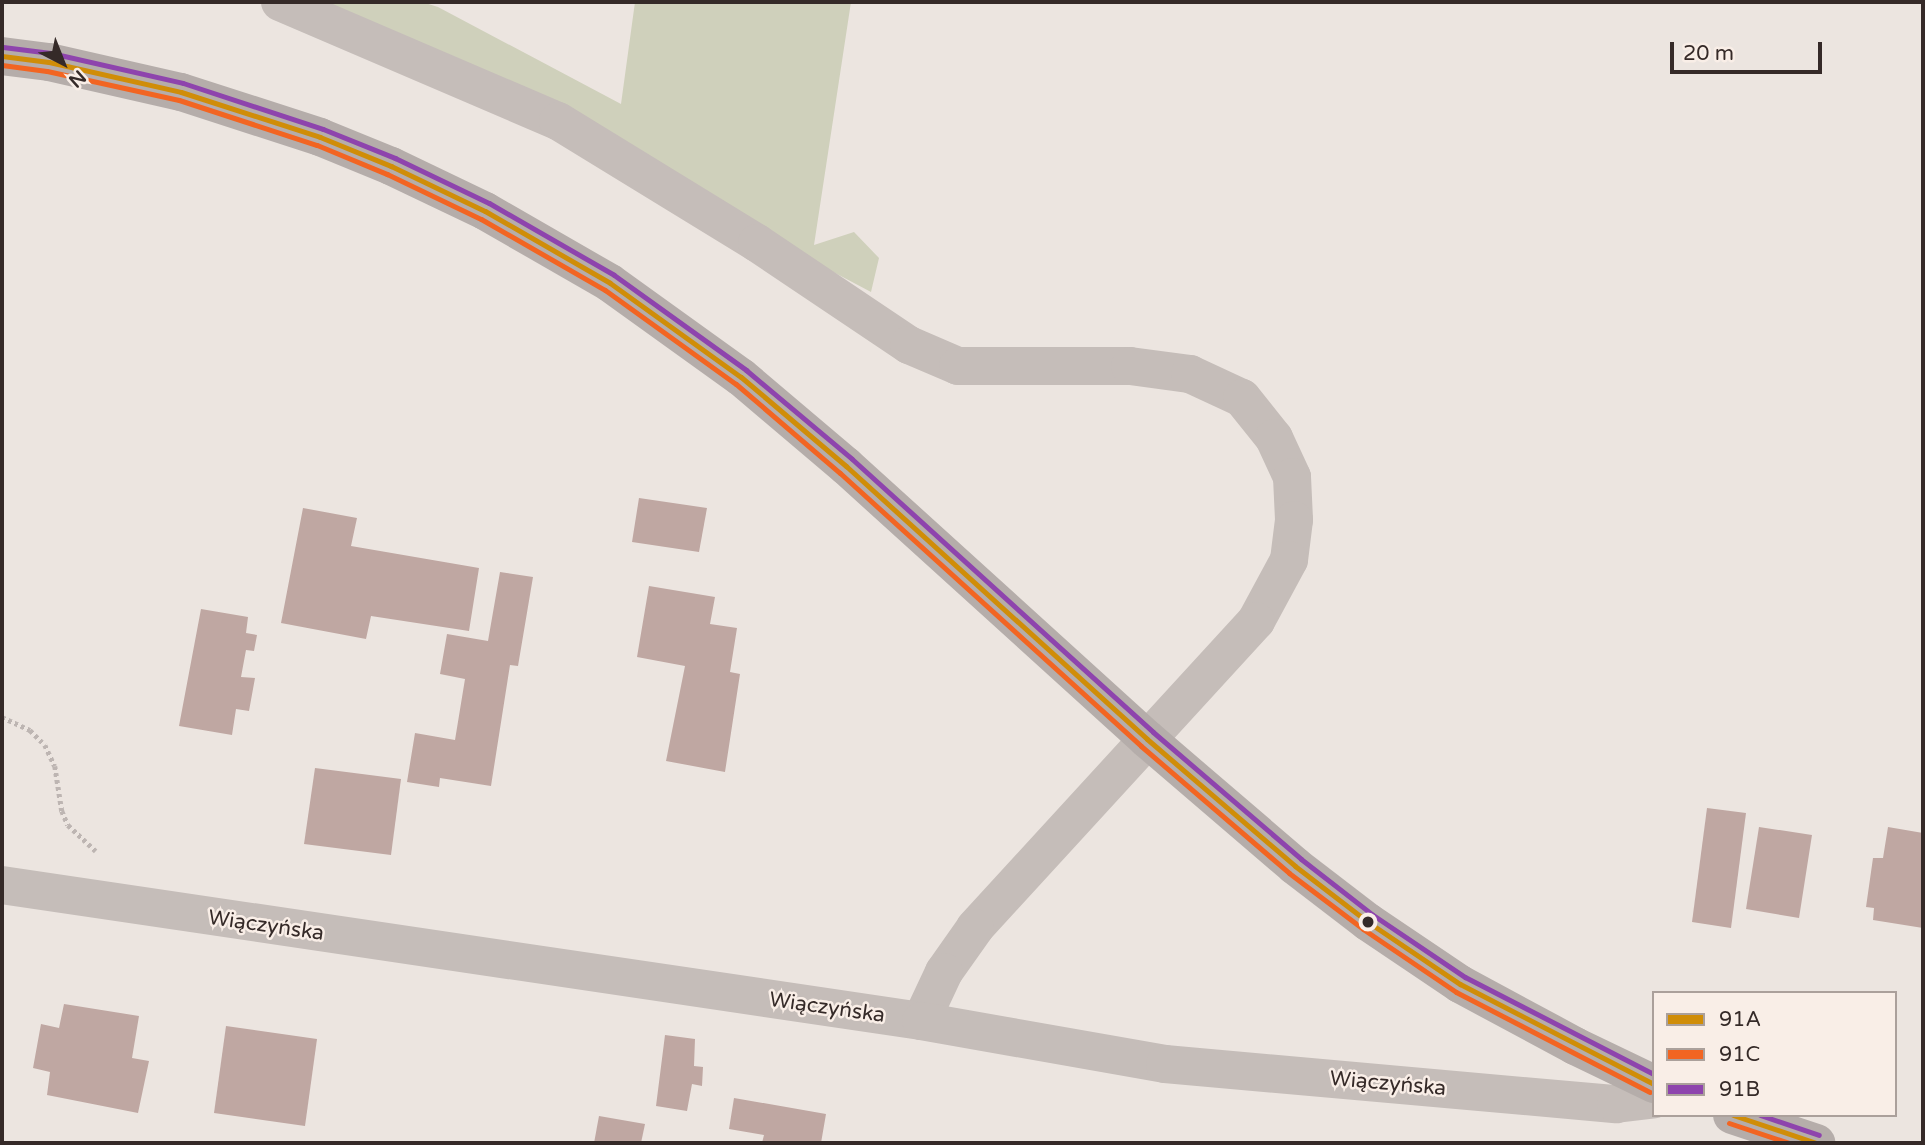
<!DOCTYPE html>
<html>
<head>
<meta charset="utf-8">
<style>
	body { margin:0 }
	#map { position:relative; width:1925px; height:1145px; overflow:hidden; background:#ece5e0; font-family:"Varela Round",sans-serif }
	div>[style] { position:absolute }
	.green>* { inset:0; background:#cfd0bb }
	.building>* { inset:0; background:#bfa7a2 }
	.path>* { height:4.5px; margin-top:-2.25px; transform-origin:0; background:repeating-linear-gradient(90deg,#bdb5b2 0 3.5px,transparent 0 7px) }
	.street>* { height:38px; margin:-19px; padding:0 19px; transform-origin:19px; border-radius:19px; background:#c5bdb9 }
	.secondary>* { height:38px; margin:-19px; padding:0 19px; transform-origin:19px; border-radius:19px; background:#b5adaa }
	.bus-1>* { height:5px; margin:-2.5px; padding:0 2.5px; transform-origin:2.5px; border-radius:2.5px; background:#d08d08 }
	.bus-2>* { height:5px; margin:-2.5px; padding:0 2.5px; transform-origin:2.5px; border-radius:2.5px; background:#f26522 }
	.bus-3>* { height:5px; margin:-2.5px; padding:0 2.5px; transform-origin:2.5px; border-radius:2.5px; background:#8e44ad }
	.dots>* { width:19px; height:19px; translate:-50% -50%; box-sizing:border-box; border:4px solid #f9eee7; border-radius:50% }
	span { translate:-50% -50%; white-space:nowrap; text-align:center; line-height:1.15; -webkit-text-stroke:5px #f9eee7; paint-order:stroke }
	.street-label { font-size:21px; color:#352a28 }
	.frame { position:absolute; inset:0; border:4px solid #352a28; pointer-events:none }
	.legend { position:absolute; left:1652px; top:991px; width:245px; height:126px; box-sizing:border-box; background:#f9eee7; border:2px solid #aba09b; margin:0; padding:9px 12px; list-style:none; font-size:21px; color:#352a28 }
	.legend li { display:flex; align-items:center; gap:14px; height:35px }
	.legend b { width:35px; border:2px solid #aba09b }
	.north { position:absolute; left:28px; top:28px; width:70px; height:70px; -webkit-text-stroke:5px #f9eee7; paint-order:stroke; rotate:138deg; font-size:19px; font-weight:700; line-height:28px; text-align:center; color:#352a28 }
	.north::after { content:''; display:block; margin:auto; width:24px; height:32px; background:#352a28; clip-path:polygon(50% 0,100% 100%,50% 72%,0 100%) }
	.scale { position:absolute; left:1670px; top:42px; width:152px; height:32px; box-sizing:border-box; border:4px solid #352a28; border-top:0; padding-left:9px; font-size:21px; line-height:24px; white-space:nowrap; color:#352a28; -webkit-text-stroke:5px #f9eee7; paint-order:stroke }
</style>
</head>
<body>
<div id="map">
	<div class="green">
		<div style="clip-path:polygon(323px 2px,422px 2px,438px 7px,621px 104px,635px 2px,851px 2px,814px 245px,854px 232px,879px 258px,871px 292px)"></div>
	</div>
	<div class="building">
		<div style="clip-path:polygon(639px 498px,707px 508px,699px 552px,632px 542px)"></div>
		<div style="clip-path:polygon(303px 508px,357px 518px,351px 546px,479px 568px,469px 631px,371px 616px,366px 639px,281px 623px)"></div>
		<div style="clip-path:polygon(500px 572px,533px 577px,518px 666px,510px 665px,491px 786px,440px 778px,439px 787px,407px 782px,415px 733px,455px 740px,465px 679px,440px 674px,447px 634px,488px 641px)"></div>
		<div style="clip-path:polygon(649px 586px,715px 597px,710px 624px,737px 628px,730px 672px,740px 674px,725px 772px,666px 761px,685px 666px,637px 657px)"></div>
		<div style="clip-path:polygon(201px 609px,248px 617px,246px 633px,257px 635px,254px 651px,246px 650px,241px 677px,255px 678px,249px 711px,236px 709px,232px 735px,179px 726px)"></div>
		<div style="clip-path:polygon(315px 768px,401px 779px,391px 855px,304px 844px)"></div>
		<div style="clip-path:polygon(1707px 808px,1746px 813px,1731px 928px,1692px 922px)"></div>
		<div style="clip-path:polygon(1759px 827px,1812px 835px,1799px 918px,1746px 909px)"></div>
		<div style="clip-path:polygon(1888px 827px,1923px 833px,1923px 928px,1873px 920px,1874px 908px,1866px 907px,1873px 858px,1883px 858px)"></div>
		<div style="clip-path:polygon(64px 1004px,139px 1016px,132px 1058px,149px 1061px,138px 1113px,47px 1095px,50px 1072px,33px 1068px,41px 1024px,59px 1028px)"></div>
		<div style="clip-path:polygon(226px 1026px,317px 1039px,305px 1126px,214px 1113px)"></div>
		<div style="clip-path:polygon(665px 1035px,695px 1039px,694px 1066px,703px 1067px,702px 1086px,692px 1084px,687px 1111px,656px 1106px)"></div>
		<div style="clip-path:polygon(734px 1098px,826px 1114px,821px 1143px,762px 1143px,764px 1135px,729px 1129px)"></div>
		<div style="clip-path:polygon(599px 1116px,645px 1124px,641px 1143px,594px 1143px)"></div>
	</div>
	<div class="path">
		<div style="left:2px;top:717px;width:31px;rotate:25deg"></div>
		<div style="left:30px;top:730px;width:21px;rotate:45deg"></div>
		<div style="left:45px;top:745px;width:23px;rotate:65deg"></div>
		<div style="left:55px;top:766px;width:46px;rotate:81.2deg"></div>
		<div style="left:62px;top:811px;width:15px;rotate:67deg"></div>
		<div style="left:68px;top:825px;width:38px;rotate:43deg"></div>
	</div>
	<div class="street">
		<div style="left:280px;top:2px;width:302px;rotate:23.2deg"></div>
		<div style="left:558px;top:121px;width:233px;rotate:31.5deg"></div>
		<div style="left:757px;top:243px;width:183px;rotate:33.9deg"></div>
		<div style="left:909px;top:345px;width:53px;rotate:23.2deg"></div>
		<div style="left:958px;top:366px;width:172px"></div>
		<div style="left:1130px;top:366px;width:61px;rotate:7.6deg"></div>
		<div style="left:1190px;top:374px;width:57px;rotate:24.8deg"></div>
		<div style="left:1242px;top:398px;width:51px;rotate:51.3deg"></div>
		<div style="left:1274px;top:438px;width:43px;rotate:65.2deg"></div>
		<div style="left:1292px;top:477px;width:43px;rotate:87.3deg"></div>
		<div style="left:1294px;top:520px;width:40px;rotate:97.1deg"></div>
		<div style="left:1289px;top:560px;width:69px;rotate:118.4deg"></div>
		<div style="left:1256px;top:621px;width:416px;rotate:132.5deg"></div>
		<div style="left:975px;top:928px;width:54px;rotate:125.2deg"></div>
		<div style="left:944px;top:972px;width:54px;rotate:115.1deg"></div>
		<div style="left:2px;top:885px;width:929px;rotate:8.42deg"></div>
		<div style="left:921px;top:1021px;width:248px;rotate:10deg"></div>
		<div style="left:1165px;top:1064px;width:453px;rotate:5.1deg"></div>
		<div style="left:1616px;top:1104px;width:38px;rotate:-7deg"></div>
	</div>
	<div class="secondary">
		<div style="left:2px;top:56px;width:47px;rotate:7.3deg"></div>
		<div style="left:49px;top:62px;width:135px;rotate:12.8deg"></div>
		<div style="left:181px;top:92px;width:146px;rotate:17.9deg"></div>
		<div style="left:320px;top:137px;width:77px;rotate:22.2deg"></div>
		<div style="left:391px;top:166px;width:104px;rotate:25.6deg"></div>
		<div style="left:485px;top:211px;width:144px;rotate:29.9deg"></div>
		<div style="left:610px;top:283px;width:161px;rotate:35.7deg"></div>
		<div style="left:741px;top:377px;width:138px;rotate:40.3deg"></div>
		<div style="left:846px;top:466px;width:406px;rotate:42.2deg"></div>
		<div style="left:1147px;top:739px;width:195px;rotate:40.6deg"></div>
		<div style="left:1295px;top:866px;width:92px;rotate:37.5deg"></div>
		<div style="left:1368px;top:922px;width:111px;rotate:34deg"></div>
		<div style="left:1460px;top:984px;width:131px;rotate:28.3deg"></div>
		<div style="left:1575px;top:1046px;width:88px;rotate:25.7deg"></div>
		<div style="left:1732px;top:1115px;width:89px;rotate:18.4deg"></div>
	</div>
	<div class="bus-1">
		<div style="left:2px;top:56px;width:47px;rotate:7.3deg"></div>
		<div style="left:49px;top:62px;width:135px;rotate:12.8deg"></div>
		<div style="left:181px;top:92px;width:146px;rotate:17.9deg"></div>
		<div style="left:320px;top:137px;width:77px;rotate:22.2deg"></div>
		<div style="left:391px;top:166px;width:104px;rotate:25.6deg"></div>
		<div style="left:485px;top:211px;width:144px;rotate:29.9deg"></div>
		<div style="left:610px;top:283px;width:161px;rotate:35.7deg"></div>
		<div style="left:741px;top:377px;width:138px;rotate:40.3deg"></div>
		<div style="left:846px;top:466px;width:406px;rotate:42.2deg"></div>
		<div style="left:1147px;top:739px;width:195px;rotate:40.6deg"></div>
		<div style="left:1295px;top:866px;width:92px;rotate:37.5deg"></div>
		<div style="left:1368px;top:922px;width:111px;rotate:34deg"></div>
		<div style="left:1460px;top:984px;width:218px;rotate:27.3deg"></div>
		<div style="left:1733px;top:1115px;width:88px;rotate:18.6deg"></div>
	</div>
	<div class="bus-2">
		<div style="left:2px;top:65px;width:45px;rotate:7.6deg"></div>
		<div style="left:47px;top:71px;width:135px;rotate:12.4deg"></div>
		<div style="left:179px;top:100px;width:145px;rotate:18.1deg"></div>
		<div style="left:317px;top:145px;width:76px;rotate:22.5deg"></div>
		<div style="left:387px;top:174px;width:104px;rotate:25.6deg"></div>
		<div style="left:481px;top:219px;width:143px;rotate:29.8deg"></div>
		<div style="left:605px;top:290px;width:161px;rotate:35.7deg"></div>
		<div style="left:736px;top:384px;width:137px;rotate:40.6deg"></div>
		<div style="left:840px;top:473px;width:406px;rotate:42.2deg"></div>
		<div style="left:1141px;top:746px;width:195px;rotate:40.6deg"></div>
		<div style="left:1289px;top:873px;width:93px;rotate:37.1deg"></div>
		<div style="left:1363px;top:929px;width:112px;rotate:34.1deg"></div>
		<div style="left:1456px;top:992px;width:218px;rotate:27.3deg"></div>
		<div style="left:1729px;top:1123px;width:63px;rotate:18.4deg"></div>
	</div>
	<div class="bus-3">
		<div style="left:3px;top:47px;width:48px;rotate:7.1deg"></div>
		<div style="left:51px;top:53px;width:135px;rotate:12.8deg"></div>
		<div style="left:183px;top:83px;width:147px;rotate:18.2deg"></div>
		<div style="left:323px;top:129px;width:78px;rotate:21.9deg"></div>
		<div style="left:395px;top:158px;width:104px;rotate:25.6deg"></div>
		<div style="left:489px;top:203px;width:144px;rotate:29.9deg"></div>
		<div style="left:614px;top:275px;width:163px;rotate:35.7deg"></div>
		<div style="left:746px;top:370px;width:138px;rotate:40deg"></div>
		<div style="left:852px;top:459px;width:406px;rotate:42.2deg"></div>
		<div style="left:1153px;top:732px;width:195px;rotate:40.6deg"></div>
		<div style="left:1301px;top:859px;width:91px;rotate:37.9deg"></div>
		<div style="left:1373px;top:915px;width:111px;rotate:34deg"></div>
		<div style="left:1465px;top:977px;width:212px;rotate:27.2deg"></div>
		<div style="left:1760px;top:1115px;width:62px;rotate:18.7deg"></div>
	</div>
	<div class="dots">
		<div style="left:1368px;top:922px;background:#352a28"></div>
	</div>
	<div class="street-label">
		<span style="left:266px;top:926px;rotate:8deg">Wiączyńska</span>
		<span style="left:827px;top:1008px;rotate:8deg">Wiączyńska</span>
		<span style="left:1388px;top:1084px;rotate:5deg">Wiączyńska</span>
	</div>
	<div class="frame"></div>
	<ul class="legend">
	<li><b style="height:9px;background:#d08d08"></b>91A</li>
	<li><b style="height:9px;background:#f26522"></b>91C</li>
	<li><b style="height:9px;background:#8e44ad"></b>91B</li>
	</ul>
	<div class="north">N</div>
	<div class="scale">20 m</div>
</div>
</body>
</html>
